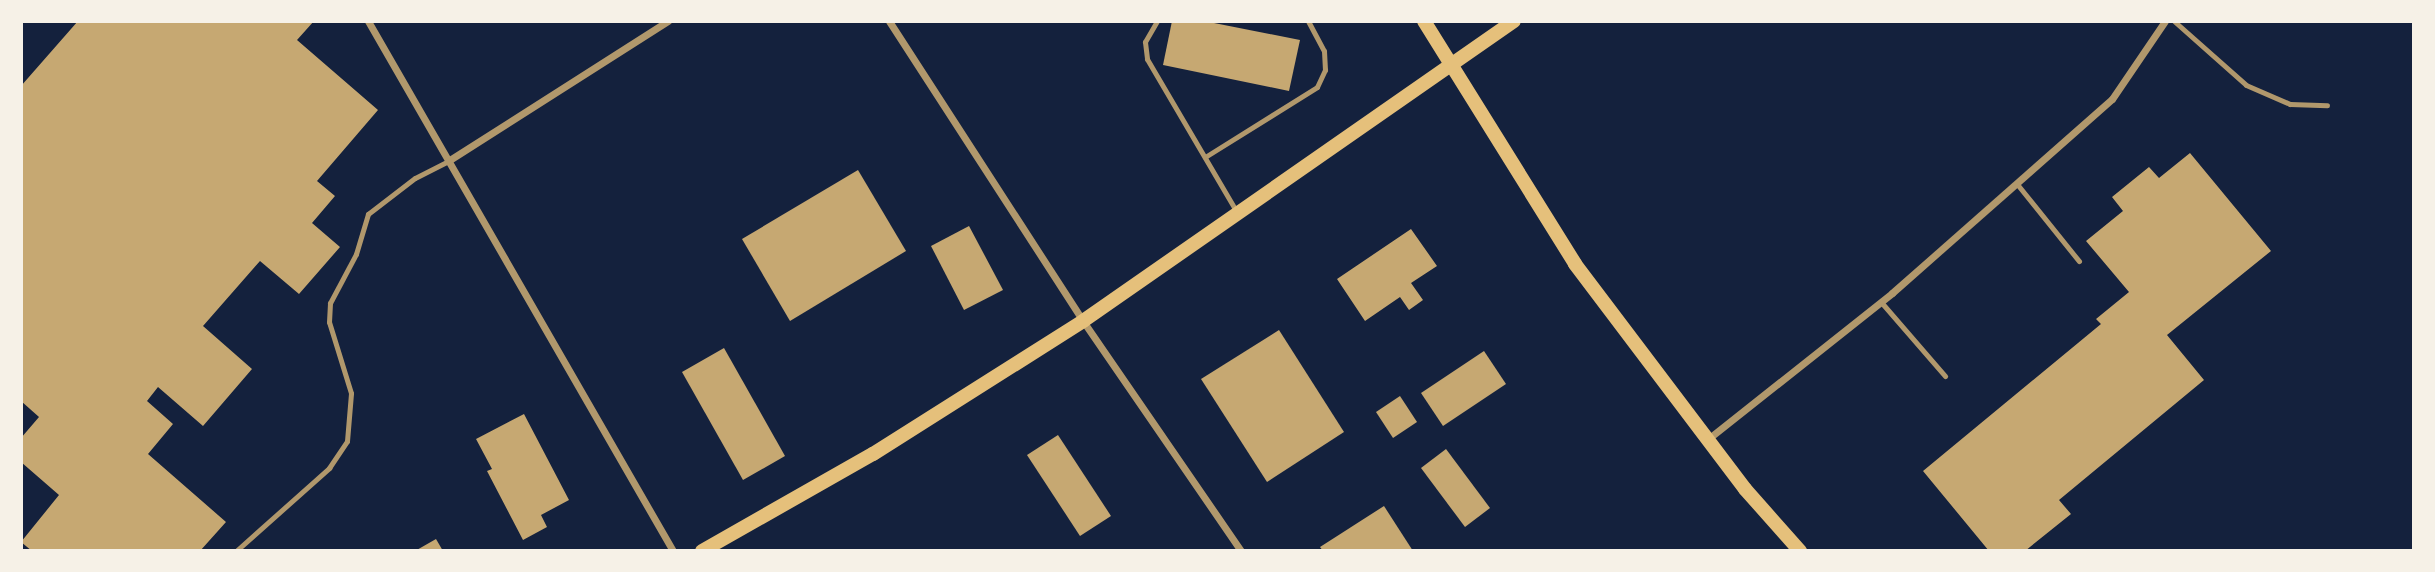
<!DOCTYPE html>
<html>
<head>
<meta charset="utf-8">
<style>
	body { margin:0 }
	#map { position:relative; width:2435px; height:572px; overflow:hidden; background:#14213d; font-family:Lora,serif }
	div>[style] { position:absolute }
	.building>* { inset:0; background:#c6a872 }
	.service>* { height:5px; margin:-2.5px; padding:0 2.5px; transform-origin:2.5px; border-radius:2.5px; background:#b1986c }
	.minor>* { height:7px; margin:-3.5px; padding:0 3.5px; transform-origin:3.5px; border-radius:3.5px; background:#b1986c }
	.secondary>* { height:14px; margin:-7px; padding:0 7px; transform-origin:7px; border-radius:7px; background:#e5c07b }
	span { translate:-50% -50%; white-space:nowrap; text-align:center; line-height:1.15; -webkit-text-stroke:5px #f6f1e7; paint-order:stroke }
	.frame { position:absolute; inset:0; border:23px solid #f6f1e7; pointer-events:none }
</style>
</head>
<body>
<div id="map">
	<div class="building">
		<div style="clip-path:polygon(78px 21px,314px 21px,297px 40px,378px 110px,317px 181px,335px 196px,312px 223px,340px 247px,299px 294px,260px 261px,203px 326px,252px 369px,203px 426px,158px 387px,147px 401px,173px 424px,148px 454px,226px 522px,200px 551px,32px 551px,21px 542px,59px 495px,21px 462px,21px 438px,39px 417px,21px 401px,21px 86px)"></div>
		<div style="clip-path:polygon(1172px 21px,1204px 21px,1300px 40px,1289px 91px,1163px 65px)"></div>
		<div style="clip-path:polygon(2190px 153px,2271px 251px,2167px 335px,2204px 380px,2059px 500px,2071px 514px,2025px 551px,1989px 551px,1923px 471px,2101px 324px,2096px 319px,2129px 292px,2086px 241px,2123px 211px,2112px 197px,2149px 167px,2159px 178px)"></div>
		<div style="clip-path:polygon(858px 170px,906px 251px,790px 321px,742px 239px)"></div>
		<div style="clip-path:polygon(969px 226px,1003px 290px,964px 310px,931px 246px)"></div>
		<div style="clip-path:polygon(1411px 229px,1437px 266px,1411px 283px,1423px 300px,1409px 310px,1400px 297px,1365px 321px,1337px 279px)"></div>
		<div style="clip-path:polygon(1279px 330px,1344px 432px,1267px 482px,1201px 379px)"></div>
		<div style="clip-path:polygon(724px 348px,785px 456px,743px 480px,682px 372px)"></div>
		<div style="clip-path:polygon(1484px 351px,1506px 384px,1443px 426px,1421px 393px)"></div>
		<div style="clip-path:polygon(1400px 396px,1417px 422px,1393px 438px,1376px 412px)"></div>
		<div style="clip-path:polygon(524px 414px,569px 500px,541px 515px,547px 527px,523px 540px,487px 471px,492px 469px,476px 439px)"></div>
		<div style="clip-path:polygon(1058px 435px,1111px 516px,1080px 536px,1027px 455px)"></div>
		<div style="clip-path:polygon(1446px 449px,1490px 508px,1465px 527px,1421px 468px)"></div>
		<div style="clip-path:polygon(1384px 506px,1413px 551px,1323px 551px,1320px 547px)"></div>
		<div style="clip-path:polygon(436px 539px,443px 551px,415px 551px)"></div>
	</div>
	<div class="service">
		<div style="left:1157px;top:21px;width:24px;rotate:120deg"></div>
		<div style="left:1145px;top:42px;width:17px;rotate:83deg"></div>
		<div style="left:1147px;top:59px;width:176px;rotate:59.6deg"></div>
		<div style="left:2174px;top:21px;width:96px;rotate:41.6deg"></div>
		<div style="left:2246px;top:85px;width:48px;rotate:23.4deg"></div>
		<div style="left:2290px;top:104px;width:37px;rotate:2deg"></div>
		<div style="left:1205px;top:157px;width:132px;rotate:-32deg"></div>
		<div style="left:1317px;top:87px;width:19px;rotate:-65deg"></div>
		<div style="left:1325px;top:70px;width:19px;rotate:-93deg"></div>
		<div style="left:1324px;top:51px;width:34px;rotate:-118deg"></div>
		<div style="left:2017px;top:184px;width:99px;rotate:51.2deg"></div>
		<div style="left:1881px;top:302px;width:98px;rotate:49.1deg"></div>
		<div style="left:236px;top:551px;width:125px;rotate:-41.7deg"></div>
		<div style="left:329px;top:468px;width:32px;rotate:-56deg"></div>
		<div style="left:347px;top:441px;width:48px;rotate:-85.2deg"></div>
		<div style="left:351px;top:393px;width:74px;rotate:-107.2deg"></div>
		<div style="left:329px;top:322px;width:19px;rotate:-87deg"></div>
		<div style="left:330px;top:303px;width:55px;rotate:-62deg"></div>
		<div style="left:356px;top:254px;width:42px;rotate:-73.3deg"></div>
		<div style="left:368px;top:214px;width:59px;rotate:-37.5deg"></div>
		<div style="left:415px;top:178px;width:37px;rotate:-27deg"></div>
	</div>
	<div class="minor">
		<div style="left:368px;top:21px;width:611px;rotate:60.08deg"></div>
		<div style="left:889px;top:21px;width:357px;rotate:57.1deg"></div>
		<div style="left:1083px;top:321px;width:279px;rotate:55.5deg"></div>
		<div style="left:448px;top:161px;width:261px;rotate:-32.5deg"></div>
		<div style="left:1708px;top:439px;width:235px;rotate:-38.4deg"></div>
		<div style="left:1892px;top:293px;width:293px;rotate:-41.4deg"></div>
		<div style="left:2112px;top:99px;width:94px;rotate:-55.8deg"></div>
	</div>
	<div class="secondary">
		<div style="left:1424px;top:21px;width:286px;rotate:58.1deg"></div>
		<div style="left:1575px;top:264px;width:282px;rotate:52.9deg"></div>
		<div style="left:1745px;top:489px;width:83px;rotate:48.4deg"></div>
		<div style="left:702px;top:551px;width:197px;rotate:-29.6deg"></div>
		<div style="left:873px;top:454px;width:249px;rotate:-32.3deg"></div>
		<div style="left:1083px;top:321px;width:525px;rotate:-34.84deg"></div>
	</div>
	<div class="frame"></div>
</div>
</body>
</html>
